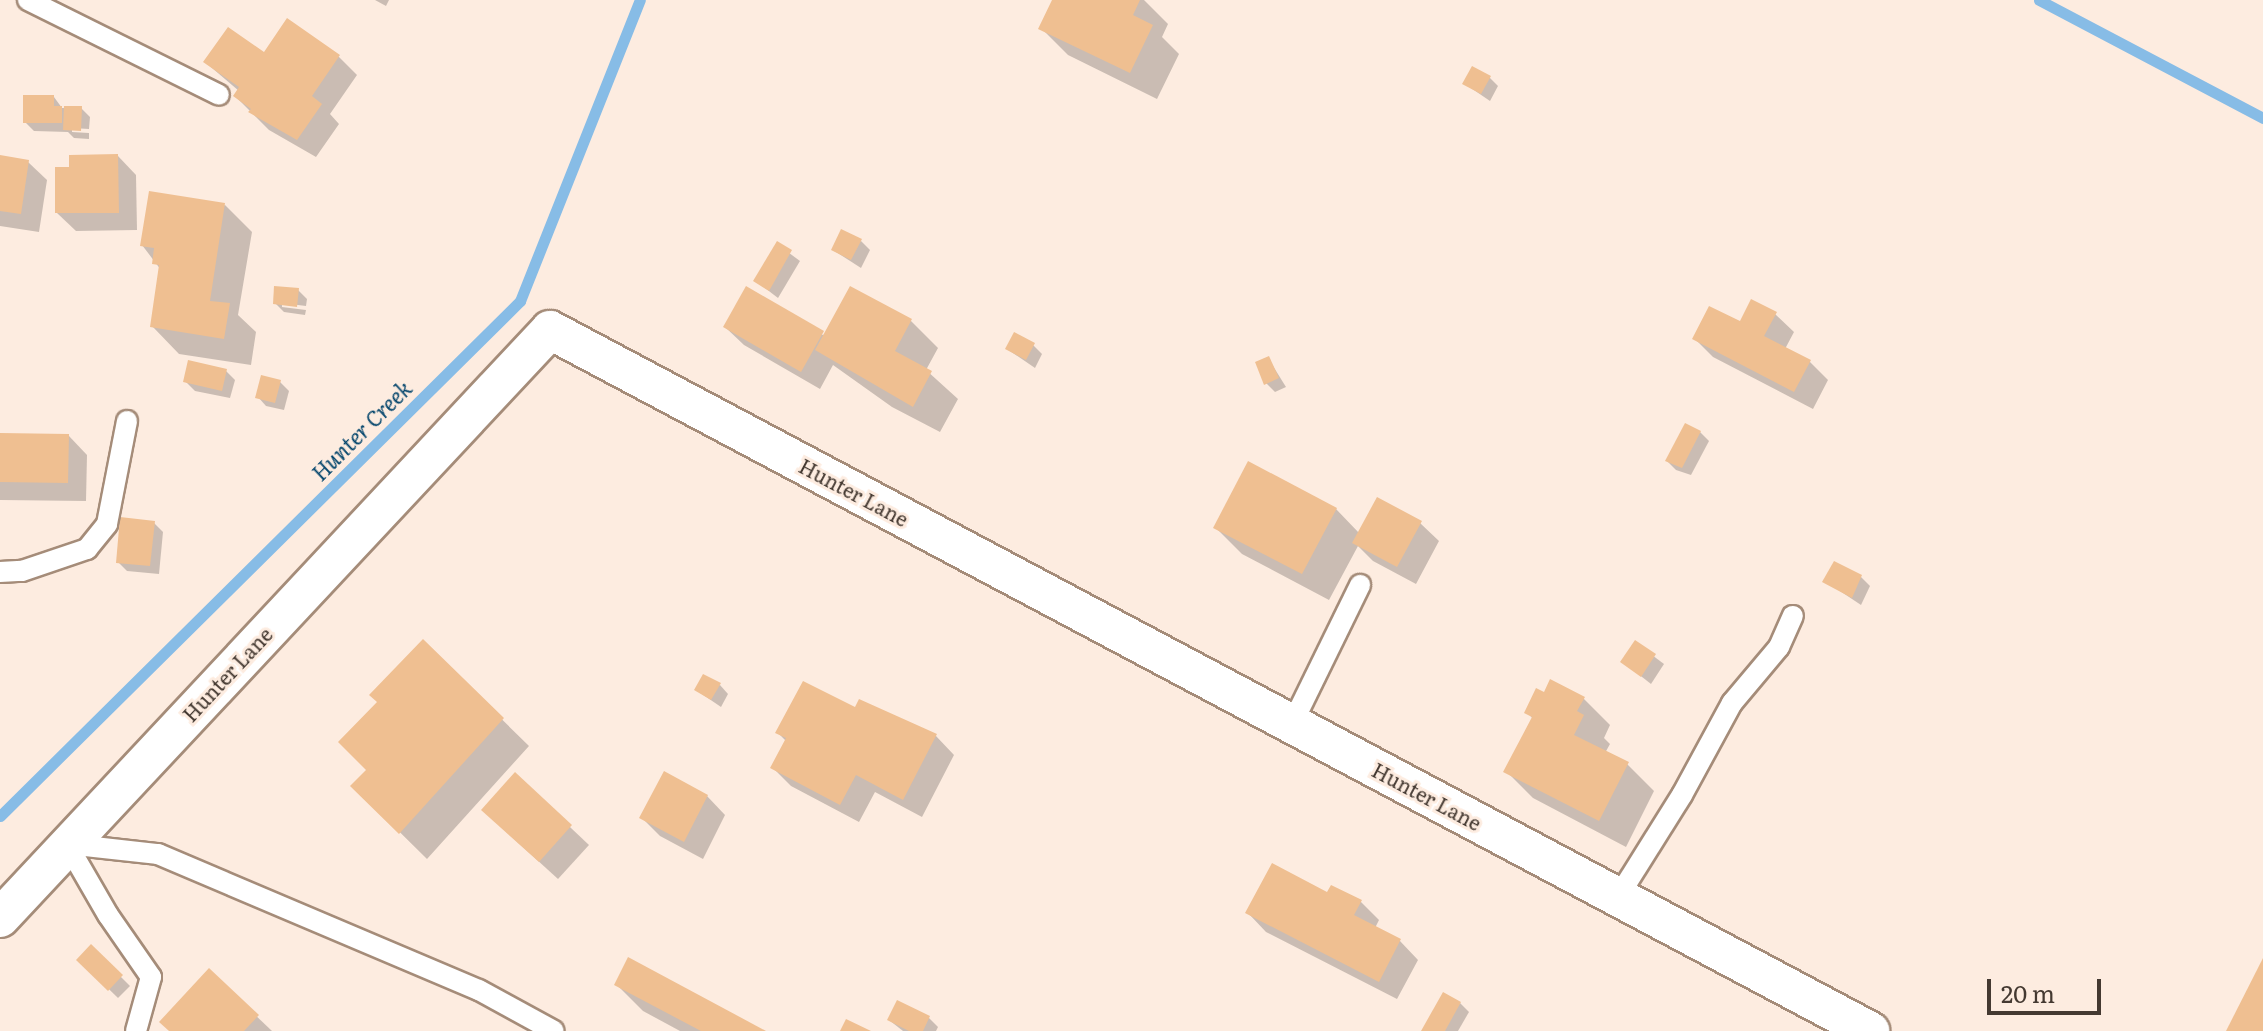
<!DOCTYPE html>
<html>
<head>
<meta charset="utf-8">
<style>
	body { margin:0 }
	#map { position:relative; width:2263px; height:1031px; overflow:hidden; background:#fdece0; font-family:Literata,serif }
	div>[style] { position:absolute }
	.shadow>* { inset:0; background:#0003 }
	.stream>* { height:11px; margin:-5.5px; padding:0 5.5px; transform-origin:5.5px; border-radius:5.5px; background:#87bce6 }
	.building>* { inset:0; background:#efbf91 }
	.roads { filter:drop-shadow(2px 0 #a58c79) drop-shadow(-2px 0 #a58c79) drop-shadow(0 2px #a58c79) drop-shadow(0 -2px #a58c79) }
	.service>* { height:20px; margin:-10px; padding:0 10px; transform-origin:10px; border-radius:10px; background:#fff }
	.minor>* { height:38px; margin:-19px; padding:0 19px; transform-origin:19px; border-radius:19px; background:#fff }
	span { translate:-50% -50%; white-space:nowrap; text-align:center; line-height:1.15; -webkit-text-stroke:6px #fdece0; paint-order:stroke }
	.street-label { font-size:20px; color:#443931 }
	.water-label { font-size:22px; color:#03456c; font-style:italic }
	.scale { position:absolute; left:1987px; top:979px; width:114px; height:36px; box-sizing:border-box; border:4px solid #443931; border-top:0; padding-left:10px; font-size:24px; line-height:28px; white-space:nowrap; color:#443931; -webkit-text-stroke:6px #fdece0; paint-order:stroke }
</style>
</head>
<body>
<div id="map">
	<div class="shadow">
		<div style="clip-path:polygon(375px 0,389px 0,386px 6px)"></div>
		<div style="clip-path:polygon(1055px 0,1144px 0,1168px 24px,1162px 37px,1179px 54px,1157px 99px,1068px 55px,1041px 28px)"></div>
		<div style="clip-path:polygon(264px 55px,339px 57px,357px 75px,330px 114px,339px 124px,316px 157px,269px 130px,235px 96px,239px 91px,205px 62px)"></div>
		<div style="clip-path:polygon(1489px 77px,1498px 86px,1490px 101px,1465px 84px)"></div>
		<div style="clip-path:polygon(54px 97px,62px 108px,81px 108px,90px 117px,89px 129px,72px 128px,72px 132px,89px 133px,89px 139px,74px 138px,68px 132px,34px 131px,25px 122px)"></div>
		<div style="clip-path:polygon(118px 156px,136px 175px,137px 230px,76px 231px,57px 213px,70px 169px)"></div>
		<div style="clip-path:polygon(0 157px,28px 162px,47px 180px,39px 232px,0 226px)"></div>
		<div style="clip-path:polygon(225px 205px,252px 232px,238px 315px,256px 332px,251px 365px,179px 354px,152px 326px,161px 270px,142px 245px)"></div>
		<div style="clip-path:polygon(861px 241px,870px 250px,861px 268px,833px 250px)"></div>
		<div style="clip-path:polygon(777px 244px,800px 261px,778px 298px,756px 281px)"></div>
		<div style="clip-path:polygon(850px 289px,911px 321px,938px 348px,926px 370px,958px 399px,940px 432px,892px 407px,833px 365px,820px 389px,744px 345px,725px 327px,826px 335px)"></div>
		<div style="clip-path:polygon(298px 290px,307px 299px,306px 306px,282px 303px,282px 307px,306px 310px,305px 315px,284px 312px,275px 303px)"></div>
		<div style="clip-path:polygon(1775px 314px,1794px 332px,1785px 349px,1809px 361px,1828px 380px,1813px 409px,1713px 357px,1694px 338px)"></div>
		<div style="clip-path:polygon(1033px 345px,1042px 354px,1035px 368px,1007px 349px)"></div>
		<div style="clip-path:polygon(1268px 358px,1286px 387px,1275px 392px,1266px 383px)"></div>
		<div style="clip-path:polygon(226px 371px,235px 380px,230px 398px,195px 391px,186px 382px)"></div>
		<div style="clip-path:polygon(280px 382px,289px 391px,284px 410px,266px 406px,258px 397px)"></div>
		<div style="clip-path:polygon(1700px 432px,1709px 441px,1691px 475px,1676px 470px,1667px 461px)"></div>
		<div style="clip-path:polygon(0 435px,69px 436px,87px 455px,86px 501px,0 500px)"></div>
		<div style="clip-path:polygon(1336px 509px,1360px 534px,1420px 523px,1439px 541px,1416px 584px,1373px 561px,1358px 546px,1329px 600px,1242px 554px,1215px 527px)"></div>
		<div style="clip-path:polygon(154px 523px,163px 532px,159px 574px,127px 571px,118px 562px)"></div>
		<div style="clip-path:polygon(1835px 563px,1861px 577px,1870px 586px,1861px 605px,1825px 581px)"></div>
		<div style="clip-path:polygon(423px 642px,529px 746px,427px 859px,353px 786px,368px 770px,379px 702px)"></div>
		<div style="clip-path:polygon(1636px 643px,1664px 664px,1651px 684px,1623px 662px)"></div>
		<div style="clip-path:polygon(720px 685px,728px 694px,721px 707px,696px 690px)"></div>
		<div style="clip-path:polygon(1583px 698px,1610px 725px,1604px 738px,1610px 744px,1605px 753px,1627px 764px,1654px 791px,1626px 847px,1533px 798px,1506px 771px,1533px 719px,1527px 712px)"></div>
		<div style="clip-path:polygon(860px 701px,936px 736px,954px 755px,922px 817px,875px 792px,859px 822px,791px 786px,773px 768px,786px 741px,778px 733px,856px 710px)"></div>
		<div style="clip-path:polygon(515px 775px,589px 845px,558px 879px,502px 828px)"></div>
		<div style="clip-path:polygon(707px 796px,725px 815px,703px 859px,660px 836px,642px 818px)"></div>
		<div style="clip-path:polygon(1328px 894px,1361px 902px,1379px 920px,1375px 928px,1400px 941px,1418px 960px,1397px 999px,1266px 932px,1248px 913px)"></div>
		<div style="clip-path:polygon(91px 947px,130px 986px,118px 998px,79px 960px)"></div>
		<div style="clip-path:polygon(209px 971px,272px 1031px,171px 1031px)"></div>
		<div style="clip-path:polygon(616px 984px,762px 1031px,680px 1031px,643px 1011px)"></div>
		<div style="clip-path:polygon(1460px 1003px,1469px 1012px,1458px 1031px,1424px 1031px)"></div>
		<div style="clip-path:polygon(929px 1018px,938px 1027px,936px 1031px,903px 1031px,889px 1020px)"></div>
	</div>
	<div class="stream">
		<div style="left:2039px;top:0;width:253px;rotate:27.8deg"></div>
		<div style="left:0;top:816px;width:732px;rotate:-44.72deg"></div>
		<div style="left:520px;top:301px;width:324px;rotate:-68.3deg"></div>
	</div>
	<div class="building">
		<div style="clip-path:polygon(1052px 0,1140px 0,1133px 15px,1153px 25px,1130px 73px,1038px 29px)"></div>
		<div style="clip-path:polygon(287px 18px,340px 55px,312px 96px,322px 104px,297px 140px,248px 112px,251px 109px,233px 96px,239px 87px,203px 62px,228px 27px,264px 52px)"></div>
		<div style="clip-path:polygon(1472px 66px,1491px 76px,1481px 94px,1462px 84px)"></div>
		<div style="clip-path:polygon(23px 95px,54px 95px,54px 106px,62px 106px,62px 123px,23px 123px)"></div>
		<div style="clip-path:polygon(64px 106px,82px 106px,81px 131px,63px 130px)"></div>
		<div style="clip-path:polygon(118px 154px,119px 213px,55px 213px,55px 167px,69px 167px,69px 155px)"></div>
		<div style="clip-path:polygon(0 155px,29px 160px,21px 214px,0 211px)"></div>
		<div style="clip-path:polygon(149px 191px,225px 203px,210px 301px,230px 303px,224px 339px,150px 327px,159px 265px,152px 264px,154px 248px,140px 246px)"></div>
		<div style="clip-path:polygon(841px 229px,862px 239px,851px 260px,831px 250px)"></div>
		<div style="clip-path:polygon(777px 241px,792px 250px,769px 291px,753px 281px)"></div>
		<div style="clip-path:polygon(274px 286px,299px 288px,297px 307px,273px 304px)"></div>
		<div style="clip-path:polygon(746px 286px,824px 331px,801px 372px,723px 327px)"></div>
		<div style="clip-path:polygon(850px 286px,912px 319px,895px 351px,932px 371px,913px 407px,815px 350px)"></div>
		<div style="clip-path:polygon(1751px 299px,1777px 312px,1764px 336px,1811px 360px,1794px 392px,1692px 339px,1709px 306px,1740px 321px)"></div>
		<div style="clip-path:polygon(1014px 332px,1035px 343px,1026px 360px,1005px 349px)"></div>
		<div style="clip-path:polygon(1269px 356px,1279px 378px,1264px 385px,1255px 362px)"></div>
		<div style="clip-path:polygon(188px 360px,227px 369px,222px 391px,183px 382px)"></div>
		<div style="clip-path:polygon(261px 375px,281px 380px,275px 403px,255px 398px)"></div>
		<div style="clip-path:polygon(1685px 423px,1701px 431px,1682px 468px,1665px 461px)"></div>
		<div style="clip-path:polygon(0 433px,69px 434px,68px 483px,0 482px)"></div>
		<div style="clip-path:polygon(1248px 461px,1337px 508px,1302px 574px,1213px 528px)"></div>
		<div style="clip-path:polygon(1377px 497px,1422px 521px,1397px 567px,1352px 543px)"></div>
		<div style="clip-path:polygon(120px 517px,155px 521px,150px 566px,116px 563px)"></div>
		<div style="clip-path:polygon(1834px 561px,1862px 575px,1852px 598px,1822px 582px)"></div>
		<div style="clip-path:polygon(423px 639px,504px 718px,399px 834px,350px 786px,366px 770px,338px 742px,377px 702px,369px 695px)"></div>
		<div style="clip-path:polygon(1635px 640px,1656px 654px,1641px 677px,1620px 662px)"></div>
		<div style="clip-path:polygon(703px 674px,721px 683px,711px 700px,694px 690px)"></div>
		<div style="clip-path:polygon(1550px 679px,1585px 697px,1577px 711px,1584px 715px,1574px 735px,1629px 762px,1599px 821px,1503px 772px,1532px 717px,1524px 713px,1536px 688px,1544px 692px)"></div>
		<div style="clip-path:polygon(803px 681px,855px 707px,859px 699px,937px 734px,903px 800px,856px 775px,840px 805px,770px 768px,786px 738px,775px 733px)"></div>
		<div style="clip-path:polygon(664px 771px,708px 795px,684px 842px,639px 818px)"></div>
		<div style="clip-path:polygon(515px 772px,572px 825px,539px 862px,481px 810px)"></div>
		<div style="clip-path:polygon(1272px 863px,1327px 892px,1331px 885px,1362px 900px,1354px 915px,1401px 939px,1379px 982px,1245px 913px)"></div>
		<div style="clip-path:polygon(91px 944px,123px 975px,108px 991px,76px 960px)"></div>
		<div style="clip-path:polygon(628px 957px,766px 1031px,701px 1031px,614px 985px)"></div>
		<div style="clip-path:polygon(2263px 958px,2263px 1031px,2226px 1031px)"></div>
		<div style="clip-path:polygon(209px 968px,259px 1015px,244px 1031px,169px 1031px,159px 1022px)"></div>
		<div style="clip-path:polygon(1443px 992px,1461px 1002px,1445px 1031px,1421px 1031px)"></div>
		<div style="clip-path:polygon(897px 1000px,930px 1016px,923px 1031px,909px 1031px,887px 1020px)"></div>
		<div style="clip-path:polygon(846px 1019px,871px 1031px,840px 1031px)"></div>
	</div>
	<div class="roads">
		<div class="service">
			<div style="left:28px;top:0;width:213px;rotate:26.4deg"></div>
			<div style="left:0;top:572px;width:22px;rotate:-3deg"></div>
			<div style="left:22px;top:571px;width:69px;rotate:-18.7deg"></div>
			<div style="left:87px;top:549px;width:32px;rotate:-51deg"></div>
			<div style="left:107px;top:524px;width:105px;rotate:-79deg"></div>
			<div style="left:1292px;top:724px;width:155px;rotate:-63.9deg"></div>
			<div style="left:1618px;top:897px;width:120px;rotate:-57.9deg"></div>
			<div style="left:1682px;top:795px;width:105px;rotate:-61.5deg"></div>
			<div style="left:1732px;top:703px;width:73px;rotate:-50deg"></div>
			<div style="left:1779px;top:647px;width:34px;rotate:-66deg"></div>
			<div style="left:136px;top:1031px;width:56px;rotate:-74.5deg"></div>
			<div style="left:151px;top:977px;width:75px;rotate:-124.7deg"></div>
			<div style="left:108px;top:915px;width:82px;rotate:-120deg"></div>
			<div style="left:67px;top:844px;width:92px;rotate:6.3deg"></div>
			<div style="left:158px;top:854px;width:349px;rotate:23deg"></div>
			<div style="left:479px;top:990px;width:85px;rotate:28.7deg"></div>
		</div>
		<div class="minor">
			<div style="left:0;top:918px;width:805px;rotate:-46.91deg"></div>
			<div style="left:550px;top:330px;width:1495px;rotate:27.97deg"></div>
		</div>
	</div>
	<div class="street-label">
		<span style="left:854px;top:492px;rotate:28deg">Hunter Lane</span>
		<span style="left:227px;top:674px;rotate:-47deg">Hunter Lane</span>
		<span style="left:1427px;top:796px;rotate:28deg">Hunter Lane</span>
	</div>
	<div class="water-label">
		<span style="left:361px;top:430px;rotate:-45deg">Hunter Creek</span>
	</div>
	<div class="scale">20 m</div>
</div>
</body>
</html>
